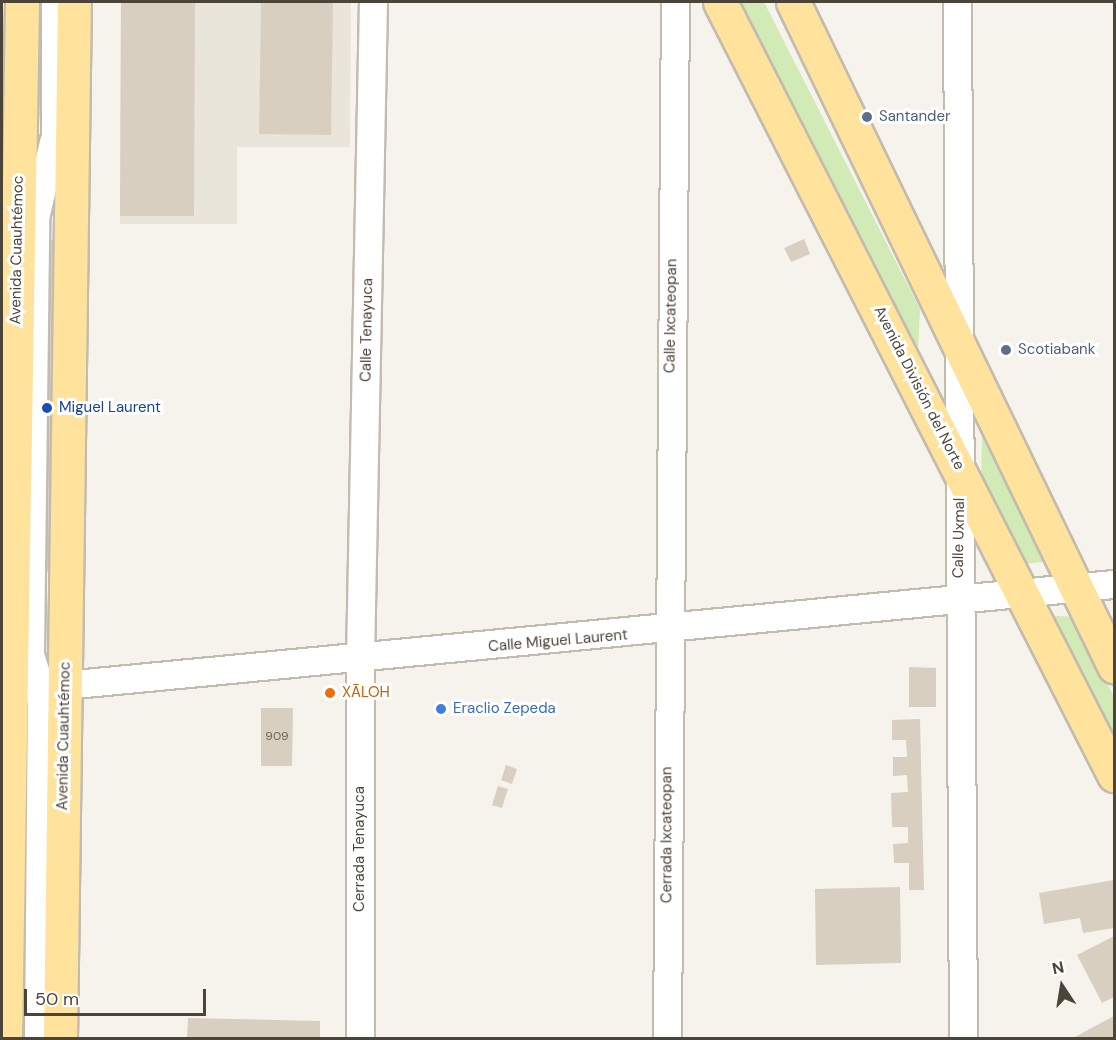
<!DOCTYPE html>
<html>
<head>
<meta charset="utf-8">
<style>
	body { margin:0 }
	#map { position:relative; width:1116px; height:1040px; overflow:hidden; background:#f6f3ec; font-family:"DM Sans",sans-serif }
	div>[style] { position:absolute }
	.residential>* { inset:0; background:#eae5da }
	.green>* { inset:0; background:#d2eab5 }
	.building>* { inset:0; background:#d8cfc1 }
	.roads { filter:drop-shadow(2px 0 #c2bbae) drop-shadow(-2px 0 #c2bbae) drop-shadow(0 2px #c2bbae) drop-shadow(0 -2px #c2bbae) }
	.minor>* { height:27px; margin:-13.5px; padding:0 13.5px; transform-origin:13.5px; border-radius:13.5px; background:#fff }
	.major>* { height:33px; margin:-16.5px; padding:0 16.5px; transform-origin:16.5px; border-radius:16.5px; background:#ffe39c }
	.dots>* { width:16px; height:16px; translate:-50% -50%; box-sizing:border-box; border:3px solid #fff; border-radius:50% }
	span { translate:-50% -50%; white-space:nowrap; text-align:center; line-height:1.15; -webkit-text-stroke:6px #fff; paint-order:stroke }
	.number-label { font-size:12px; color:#6e675b }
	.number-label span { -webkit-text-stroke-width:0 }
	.service-label { font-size:15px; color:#4e5e75 }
	.left { translate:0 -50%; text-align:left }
	.street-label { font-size:15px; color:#4b4439 }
	.transit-label { font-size:15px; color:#164399 }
	.food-label { font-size:15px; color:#c56008 }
	.shop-label { font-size:15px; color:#366cbe }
	.frame { position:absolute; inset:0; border:3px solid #4b4439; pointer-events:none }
	.north { position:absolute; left:1032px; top:956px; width:60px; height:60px; -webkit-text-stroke:4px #fff; paint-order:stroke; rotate:348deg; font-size:16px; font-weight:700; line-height:24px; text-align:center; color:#4b4439 }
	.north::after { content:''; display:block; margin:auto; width:21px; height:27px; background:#4b4439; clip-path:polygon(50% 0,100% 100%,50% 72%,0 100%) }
	.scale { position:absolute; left:24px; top:989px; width:182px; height:27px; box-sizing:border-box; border:3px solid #4b4439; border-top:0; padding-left:8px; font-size:18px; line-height:21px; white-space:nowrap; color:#4b4439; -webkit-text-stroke:4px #fff; paint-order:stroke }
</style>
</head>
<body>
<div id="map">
	<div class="residential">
		<div style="clip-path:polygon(121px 2px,351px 2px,350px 147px,237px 147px,237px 224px,120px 224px)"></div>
	</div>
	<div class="green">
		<div style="clip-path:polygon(739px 2px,764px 2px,920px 309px,918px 350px)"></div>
		<div style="clip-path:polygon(982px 437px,1052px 561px,1025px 564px,981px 479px)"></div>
		<div style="clip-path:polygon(1047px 615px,1074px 617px,1114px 697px,1114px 746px)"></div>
	</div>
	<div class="building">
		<div style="clip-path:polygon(121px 2px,195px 2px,194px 216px,120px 216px)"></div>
		<div style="clip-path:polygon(261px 2px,333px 2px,331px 135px,259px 134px)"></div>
		<div style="clip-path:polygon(44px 239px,56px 241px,58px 572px,30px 571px)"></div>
		<div style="clip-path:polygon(804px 239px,810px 254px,791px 262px,784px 248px)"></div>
		<div style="clip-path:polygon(909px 667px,936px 668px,936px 707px,909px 707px)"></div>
		<div style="clip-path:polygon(261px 708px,293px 708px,292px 766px,261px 766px)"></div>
		<div style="clip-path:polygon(920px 719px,924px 890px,909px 890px,909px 863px,894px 863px,893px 844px,908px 843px,908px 827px,892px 827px,891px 793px,908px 792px,907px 775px,893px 776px,893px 757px,907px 757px,906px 740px,892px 740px,892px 720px)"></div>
		<div style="clip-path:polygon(506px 765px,517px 769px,512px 784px,501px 780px)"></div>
		<div style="clip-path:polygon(498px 786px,508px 789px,502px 808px,492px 805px)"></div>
		<div style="clip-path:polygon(1114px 880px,1114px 928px,1083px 933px,1080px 918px,1044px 924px,1039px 893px)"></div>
		<div style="clip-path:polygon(900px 887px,901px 963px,816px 965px,815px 889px)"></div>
		<div style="clip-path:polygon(1114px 936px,1114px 997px,1102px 1003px,1077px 955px)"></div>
		<div style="clip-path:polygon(1114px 1016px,1114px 1038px,1073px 1038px)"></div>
		<div style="clip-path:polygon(188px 1018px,320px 1021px,320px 1038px,187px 1038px)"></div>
	</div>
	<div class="roads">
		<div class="minor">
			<div style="left:957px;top:2px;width:1036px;rotate:89.67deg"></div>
			<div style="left:55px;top:159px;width:157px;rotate:-90deg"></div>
			<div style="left:2px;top:691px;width:1117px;rotate:-5.5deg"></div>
			<div style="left:38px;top:1038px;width:348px;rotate:-89.5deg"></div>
			<div style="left:41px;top:690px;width:39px;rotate:-107deg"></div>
			<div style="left:30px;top:653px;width:435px;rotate:-89.3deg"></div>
			<div style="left:35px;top:218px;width:78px;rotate:-76.7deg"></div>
			<div style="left:360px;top:1038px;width:379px;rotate:-90deg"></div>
			<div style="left:360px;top:659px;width:657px;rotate:-88.87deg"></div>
			<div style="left:667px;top:1038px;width:1036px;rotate:-89.56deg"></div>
		</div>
		<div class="major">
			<div style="left:720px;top:2px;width:868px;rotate:62.99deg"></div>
			<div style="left:793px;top:2px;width:738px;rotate:64.2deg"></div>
			<div style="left:5px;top:1038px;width:1036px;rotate:-89.06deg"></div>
			<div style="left:60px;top:1038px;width:1036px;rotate:-89.23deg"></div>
		</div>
	</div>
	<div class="dots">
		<div style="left:867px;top:117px;background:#5c6f8a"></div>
		<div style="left:1006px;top:350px;background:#5c6f8a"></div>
		<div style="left:47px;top:408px;background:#1a4fb4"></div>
		<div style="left:330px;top:693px;background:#e8710a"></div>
		<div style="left:441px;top:709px;background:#3f7fe0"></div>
	</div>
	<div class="number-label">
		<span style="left:277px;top:737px">909</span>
	</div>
	<div class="service-label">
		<span class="left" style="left:879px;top:117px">Santander</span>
		<span class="left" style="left:1018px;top:350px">Scotiabank</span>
	</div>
	<div class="street-label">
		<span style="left:17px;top:250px;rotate:-89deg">Avenida Cuauhtémoc</span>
		<span style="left:671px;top:316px;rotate:-89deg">Calle Ixcateopan</span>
		<span style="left:367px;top:330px;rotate:-89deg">Calle Tenayuca</span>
		<span style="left:919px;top:388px;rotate:63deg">Avenida División del Norte</span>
		<span style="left:959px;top:538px;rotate:-89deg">Calle Uxmal</span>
		<span style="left:558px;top:641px;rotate:-5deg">Calle Miguel Laurent</span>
		<span style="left:64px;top:736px;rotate:-89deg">Avenida Cuauhtémoc</span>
		<span style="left:667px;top:835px;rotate:-90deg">Cerrada Ixcateopan</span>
		<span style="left:360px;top:849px;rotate:-90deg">Cerrada Tenayuca</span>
	</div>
	<div class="transit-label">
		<span class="left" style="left:59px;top:408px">Miguel Laurent</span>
	</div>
	<div class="food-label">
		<span class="left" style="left:342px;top:693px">XĀLOH</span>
	</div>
	<div class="shop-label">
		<span class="left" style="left:453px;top:709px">Eraclio Zepeda</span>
	</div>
	<div class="frame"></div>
	<div class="north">N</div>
	<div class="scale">50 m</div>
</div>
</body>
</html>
